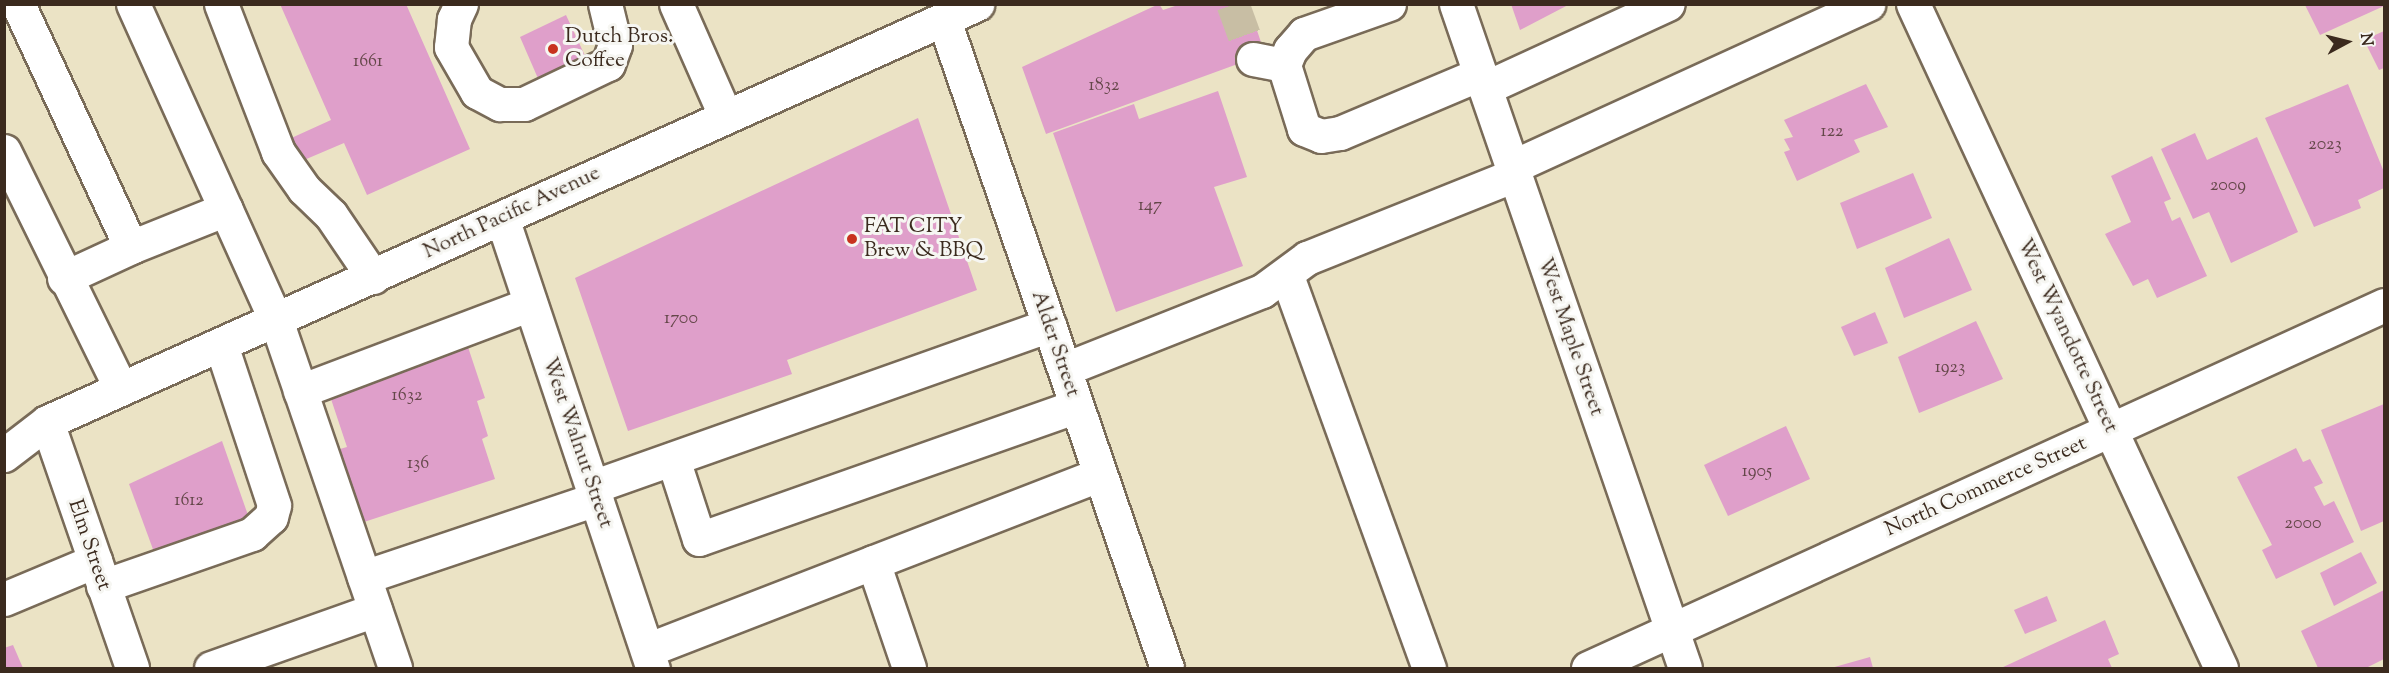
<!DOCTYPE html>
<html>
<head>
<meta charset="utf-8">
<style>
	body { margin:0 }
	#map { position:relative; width:2389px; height:673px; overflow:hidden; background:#ebe3c5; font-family:"Sorts Mill Goudy",serif }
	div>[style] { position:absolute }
	.building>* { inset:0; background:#df9fca }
	.minor-tunnel>* { height:33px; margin-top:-16.5px; transform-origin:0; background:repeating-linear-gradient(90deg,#c8bea4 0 33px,transparent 0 49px) }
	.roads { filter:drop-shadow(2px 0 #796b58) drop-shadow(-2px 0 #796b58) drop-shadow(0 2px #796b58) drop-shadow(0 -2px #796b58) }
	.minor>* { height:33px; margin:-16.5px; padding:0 16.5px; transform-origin:16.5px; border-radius:16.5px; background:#fff }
	.dots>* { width:16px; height:16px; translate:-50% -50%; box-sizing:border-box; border:3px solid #f6f6f2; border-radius:50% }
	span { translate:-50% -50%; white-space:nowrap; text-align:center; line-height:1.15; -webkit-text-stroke:6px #f6f6f2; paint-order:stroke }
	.number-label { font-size:18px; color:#644749 }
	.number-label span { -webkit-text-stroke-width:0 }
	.poi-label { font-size:21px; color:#3b2a1e }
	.left { translate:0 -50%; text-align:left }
	.street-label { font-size:21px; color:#3b2a1e }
	.frame { position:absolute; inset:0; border:6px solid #3b2a1e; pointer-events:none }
	.north { position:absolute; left:2317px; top:12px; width:60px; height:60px; -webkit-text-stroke:4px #f6f6f2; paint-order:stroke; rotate:83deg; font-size:16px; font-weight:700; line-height:24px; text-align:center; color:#3b2a1e }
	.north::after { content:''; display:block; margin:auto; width:21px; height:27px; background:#3b2a1e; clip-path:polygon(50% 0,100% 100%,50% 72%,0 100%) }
</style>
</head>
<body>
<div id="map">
	<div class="building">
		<div style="clip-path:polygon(280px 4px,406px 4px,470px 149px,367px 195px,344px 143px,297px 163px,287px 140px,331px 120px)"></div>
		<div style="clip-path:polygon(1159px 4px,1163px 10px,1181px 4px,1248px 4px,1265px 54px,1046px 134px,1022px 67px)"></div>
		<div style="clip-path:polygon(1511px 4px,1570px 4px,1520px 30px)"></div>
		<div style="clip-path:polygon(2305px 5px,2384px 5px,2384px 6px,2320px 35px)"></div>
		<div style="clip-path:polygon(566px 15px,587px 60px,540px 83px,520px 37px)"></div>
		<div style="clip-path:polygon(2384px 31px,2384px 68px,2379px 70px,2364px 40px)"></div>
		<div style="clip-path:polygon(1866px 84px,1888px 127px,1854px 140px,1860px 152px,1797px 181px,1784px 152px,1790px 150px,1784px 139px,1793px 137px,1784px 120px)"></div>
		<div style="clip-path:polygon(2348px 84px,2384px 172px,2384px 188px,2358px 200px,2361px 208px,2314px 227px,2265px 118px)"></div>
		<div style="clip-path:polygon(1218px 91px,1247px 177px,1214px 187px,1243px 266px,1116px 312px,1053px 133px,1134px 104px,1139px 119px)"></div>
		<div style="clip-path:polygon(918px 118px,977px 290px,787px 360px,792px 374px,628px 431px,575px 278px)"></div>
		<div style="clip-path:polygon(2195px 133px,2207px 160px,2257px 137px,2298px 232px,2231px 263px,2209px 212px,2193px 219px,2161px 149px)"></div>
		<div style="clip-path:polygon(2152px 156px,2171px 199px,2164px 202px,2172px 221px,2180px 217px,2207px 276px,2157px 298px,2148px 279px,2133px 286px,2105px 234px,2131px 222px,2111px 176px)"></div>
		<div style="clip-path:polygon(1913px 173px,1932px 218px,1857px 249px,1840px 203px)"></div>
		<div style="clip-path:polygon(1949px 238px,1972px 290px,1904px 318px,1885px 268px)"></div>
		<div style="clip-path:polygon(1875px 312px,1888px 343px,1854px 356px,1841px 327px)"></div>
		<div style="clip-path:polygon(1976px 321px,2003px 379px,1919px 413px,1898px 357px)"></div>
		<div style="clip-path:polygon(468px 347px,485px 398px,477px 401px,488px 436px,482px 439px,495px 479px,364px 522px,340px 449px,347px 447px,329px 393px)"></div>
		<div style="clip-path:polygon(2384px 404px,2384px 521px,2361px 531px,2321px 430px)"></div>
		<div style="clip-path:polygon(1786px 426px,1810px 479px,1728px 516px,1704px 465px)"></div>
		<div style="clip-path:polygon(222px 441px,249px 518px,154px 552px,129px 484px)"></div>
		<div style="clip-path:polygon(2296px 448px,2303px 462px,2310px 459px,2323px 483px,2314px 487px,2324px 506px,2334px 501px,2354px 542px,2276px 579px,2262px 550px,2272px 545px,2237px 477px)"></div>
		<div style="clip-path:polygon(2361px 552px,2377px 583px,2334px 606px,2320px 573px)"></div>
		<div style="clip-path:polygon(2384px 590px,2384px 659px,2366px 668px,2318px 668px,2301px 631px)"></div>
		<div style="clip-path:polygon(2047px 596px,2057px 621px,2025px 634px,2014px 610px)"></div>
		<div style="clip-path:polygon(2105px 620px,2119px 654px,2108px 659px,2112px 668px,2001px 668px)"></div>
		<div style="clip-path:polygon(13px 645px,23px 668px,4px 668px,4px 648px)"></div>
		<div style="clip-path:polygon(1870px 657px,1873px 668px,1831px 668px)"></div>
	</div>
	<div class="minor-tunnel">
		<div style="left:1233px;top:4px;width:59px;rotate:70deg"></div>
	</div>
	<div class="roads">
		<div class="minor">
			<div style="left:18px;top:4px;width:268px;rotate:65.1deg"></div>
			<div style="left:131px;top:247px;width:102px;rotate:-21.8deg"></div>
			<div style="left:133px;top:4px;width:347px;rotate:65.7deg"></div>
			<div style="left:276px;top:320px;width:368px;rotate:71.1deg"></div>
			<div style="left:221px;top:4px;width:159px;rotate:68.9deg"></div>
			<div style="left:278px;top:152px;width:45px;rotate:54.9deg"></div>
			<div style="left:304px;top:189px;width:37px;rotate:44deg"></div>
			<div style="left:331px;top:215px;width:75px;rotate:55.9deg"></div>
			<div style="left:461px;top:4px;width:17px;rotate:115deg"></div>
			<div style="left:454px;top:19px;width:28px;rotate:96deg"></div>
			<div style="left:451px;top:47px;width:52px;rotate:60deg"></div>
			<div style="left:477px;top:92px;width:26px;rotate:28deg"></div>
			<div style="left:500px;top:104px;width:24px"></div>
			<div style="left:524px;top:104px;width:93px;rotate:-25.5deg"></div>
			<div style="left:608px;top:64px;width:20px;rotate:-70deg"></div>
			<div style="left:615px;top:45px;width:42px;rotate:-103.7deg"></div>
			<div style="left:676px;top:4px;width:121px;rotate:66.2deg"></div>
			<div style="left:1389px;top:4px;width:90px;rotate:160.6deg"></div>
			<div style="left:1304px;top:34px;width:21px;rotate:131deg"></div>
			<div style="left:1290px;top:50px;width:16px;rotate:112deg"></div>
			<div style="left:1284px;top:65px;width:67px;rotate:72.6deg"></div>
			<div style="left:1304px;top:129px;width:18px;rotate:22deg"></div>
			<div style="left:1321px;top:136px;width:19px;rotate:-9deg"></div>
			<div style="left:1340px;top:133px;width:152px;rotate:-22.9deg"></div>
			<div style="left:1456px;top:4px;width:702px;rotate:70.97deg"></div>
			<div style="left:1913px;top:4px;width:732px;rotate:65.12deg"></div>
			<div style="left:944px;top:20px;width:685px;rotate:71.01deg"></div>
			<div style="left:1253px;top:59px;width:32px;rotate:11deg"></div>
			<div style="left:1485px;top:88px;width:201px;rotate:-24.7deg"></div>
			<div style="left:4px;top:151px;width:265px;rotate:63.8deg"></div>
			<div style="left:1512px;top:167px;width:392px;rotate:-24.6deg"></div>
			<div style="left:502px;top:218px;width:475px;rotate:71.5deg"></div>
			<div style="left:1287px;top:276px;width:417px;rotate:70.1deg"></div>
			<div style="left:64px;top:278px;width:74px;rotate:-24.8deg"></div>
			<div style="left:1065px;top:369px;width:212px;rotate:-21.6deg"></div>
			<div style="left:1262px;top:291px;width:56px;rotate:-36.3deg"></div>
			<div style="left:1307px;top:258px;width:224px;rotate:-21.8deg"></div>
			<div style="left:300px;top:391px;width:246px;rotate:-20.7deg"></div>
			<div style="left:47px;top:422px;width:260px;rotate:70.9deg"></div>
			<div style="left:4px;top:455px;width:54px;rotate:-37.5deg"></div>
			<div style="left:47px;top:422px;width:1020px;rotate:-24.2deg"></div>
			<div style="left:673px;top:459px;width:84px;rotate:72deg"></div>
			<div style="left:699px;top:539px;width:400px;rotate:-19.4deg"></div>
			<div style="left:592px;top:487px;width:485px;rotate:-19.5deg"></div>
			<div style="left:873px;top:562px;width:112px;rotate:71.2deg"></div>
			<div style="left:364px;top:577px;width:245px;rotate:-18.6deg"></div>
			<div style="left:103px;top:586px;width:158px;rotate:-19.2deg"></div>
			<div style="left:252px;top:534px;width:25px;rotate:-42deg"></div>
			<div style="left:271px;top:517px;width:12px;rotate:-76deg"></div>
			<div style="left:274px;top:505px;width:169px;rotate:-108.3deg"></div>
			<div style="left:4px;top:599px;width:99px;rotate:-22.7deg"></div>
			<div style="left:647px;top:650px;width:486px;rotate:-21.2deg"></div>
			<div style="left:211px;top:668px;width:174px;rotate:-19.5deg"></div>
			<div style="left:1588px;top:668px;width:875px;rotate:-24.51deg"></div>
		</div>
	</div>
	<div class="dots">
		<div style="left:553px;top:49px;background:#c8321e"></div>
		<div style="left:852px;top:239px;background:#c8321e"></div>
	</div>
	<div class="number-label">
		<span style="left:368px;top:62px">1661</span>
		<span style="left:1104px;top:86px">1832</span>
		<span style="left:1832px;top:132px">122</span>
		<span style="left:2325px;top:145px">2023</span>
		<span style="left:2228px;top:186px">2009</span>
		<span style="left:1150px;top:206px">147</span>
		<span style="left:681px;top:319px">1700</span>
		<span style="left:1950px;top:368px">1923</span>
		<span style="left:407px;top:396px">1632</span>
		<span style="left:418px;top:464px">136</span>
		<span style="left:1757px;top:472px">1905</span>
		<span style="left:189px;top:501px">1612</span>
		<span style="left:2303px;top:524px">2000</span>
	</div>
	<div class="poi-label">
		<span class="left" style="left:565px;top:49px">Dutch Bros.<br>Coffee</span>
		<span class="left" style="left:864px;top:239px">FAT CITY<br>Brew &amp; BBQ</span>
	</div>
	<div class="street-label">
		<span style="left:512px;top:213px;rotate:-25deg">North Pacific Avenue</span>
		<span style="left:2067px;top:336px;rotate:65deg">West Wyandotte Street</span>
		<span style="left:1570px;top:337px;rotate:71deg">West Maple Street</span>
		<span style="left:1055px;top:344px;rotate:71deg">Alder Street</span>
		<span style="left:577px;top:443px;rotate:71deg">West Walnut Street</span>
		<span style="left:1986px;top:487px;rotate:-24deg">North Commerce Street</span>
		<span style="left:89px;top:545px;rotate:71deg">Elm Street</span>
	</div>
	<div class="frame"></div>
	<div class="north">N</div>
</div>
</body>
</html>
